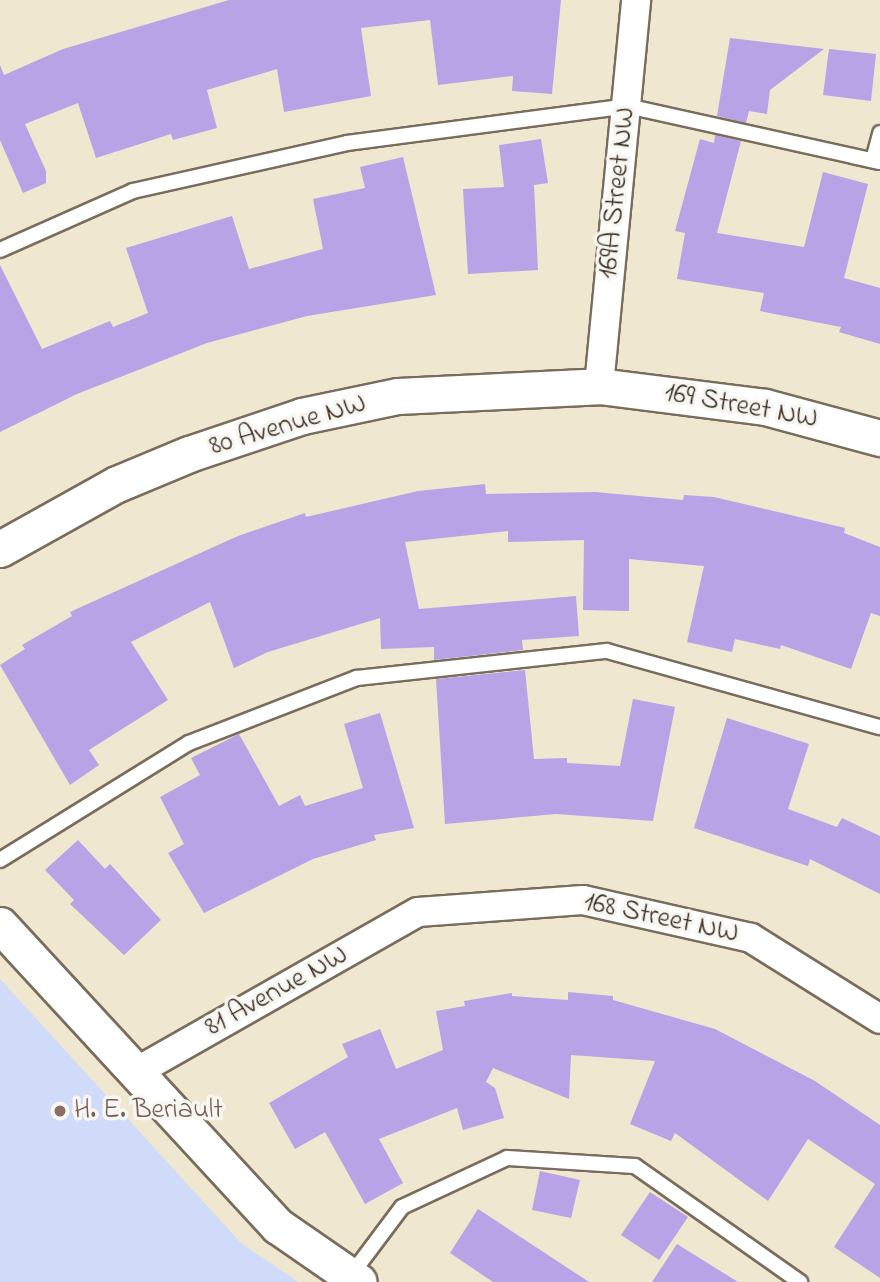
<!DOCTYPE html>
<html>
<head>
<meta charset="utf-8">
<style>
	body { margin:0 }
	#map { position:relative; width:880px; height:1282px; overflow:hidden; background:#efe7cf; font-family:"Indie Flower",sans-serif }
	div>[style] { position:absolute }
	.built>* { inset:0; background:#d0daf9 }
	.building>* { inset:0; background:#b8a3e6 }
	.roads { filter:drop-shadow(2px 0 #7a6c5c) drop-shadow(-2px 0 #7a6c5c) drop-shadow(0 2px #7a6c5c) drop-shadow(0 -2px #7a6c5c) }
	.service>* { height:14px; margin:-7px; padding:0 7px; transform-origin:7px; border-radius:7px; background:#fff }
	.minor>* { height:28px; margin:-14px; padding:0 14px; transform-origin:14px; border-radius:14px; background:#fff }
	.tertiary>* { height:35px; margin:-17.5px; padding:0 17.5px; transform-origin:17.5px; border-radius:17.5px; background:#fff }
	.dots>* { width:19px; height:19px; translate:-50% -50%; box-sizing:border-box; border:4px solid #f6f6f2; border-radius:50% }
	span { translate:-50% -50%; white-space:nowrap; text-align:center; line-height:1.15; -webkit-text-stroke:7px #f6f6f2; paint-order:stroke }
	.street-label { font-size:28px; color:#3b2a1e }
	.education-label { font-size:28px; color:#785e54 }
	.left { translate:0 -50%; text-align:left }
</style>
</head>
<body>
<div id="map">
	<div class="built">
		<div style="clip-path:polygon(0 979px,241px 1243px,298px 1282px,0 1282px)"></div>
	</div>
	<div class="building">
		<div style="clip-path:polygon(229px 0,561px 0,552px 94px,512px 91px,513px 76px,438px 85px,430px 20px,361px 28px,371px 96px,284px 112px,277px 69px,207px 90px,217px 128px,173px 140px,171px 134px,96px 158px,78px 103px,25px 124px,46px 171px,46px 183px,23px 193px,0 140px,0 65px,4px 75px,63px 49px)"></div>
		<div style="clip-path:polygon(730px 38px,824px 49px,770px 90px,767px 114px,749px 111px,746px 123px,717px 116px)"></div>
		<div style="clip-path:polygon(829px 49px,876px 54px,871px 101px,823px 95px)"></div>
		<div style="clip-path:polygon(715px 135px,741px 141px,717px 233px,804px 247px,823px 172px,868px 184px,844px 278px,880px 288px,880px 344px,839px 332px,841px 327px,760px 311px,764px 293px,677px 279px,685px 233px,675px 231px,700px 139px,714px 143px)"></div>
		<div style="clip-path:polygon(541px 139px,548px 183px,534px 185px,538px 270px,468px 274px,463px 189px,504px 187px,499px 145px)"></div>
		<div style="clip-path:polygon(403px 157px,436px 295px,307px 316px,207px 343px,77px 394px,0 432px,0 265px,42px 349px,110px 321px,113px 327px,148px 313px,126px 248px,232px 216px,249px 269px,323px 249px,313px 199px,365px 188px,360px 167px)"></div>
		<div style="clip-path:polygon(485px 484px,486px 494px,595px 492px,683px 500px,684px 495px,714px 497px,845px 528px,844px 533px,880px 547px,880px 616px,871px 613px,851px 669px,781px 645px,780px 649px,735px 639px,732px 652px,687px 642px,704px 566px,629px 559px,629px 611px,583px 610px,584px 540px,508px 542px,508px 531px,405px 542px,419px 609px,576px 596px,579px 636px,522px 640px,523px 650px,434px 660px,434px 647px,381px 649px,380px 618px,268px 652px,234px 668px,210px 602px,131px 642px,168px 700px,89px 750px,99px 765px,70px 785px,0 665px,25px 649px,22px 645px,72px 616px,70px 612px,238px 536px,305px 513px,306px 517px,418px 491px)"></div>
		<div style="clip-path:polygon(525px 670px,534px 759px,567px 758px,567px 763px,620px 766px,633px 699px,675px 707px,653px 821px,556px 814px,445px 824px,436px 679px)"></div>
		<div style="clip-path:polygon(380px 713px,414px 828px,374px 835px,376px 840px,313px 859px,204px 913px,168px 853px,184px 844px,160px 797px,200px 775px,191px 758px,239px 734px,279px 806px,300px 795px,305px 806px,363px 788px,344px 724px)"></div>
		<div style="clip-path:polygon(727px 718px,809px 744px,788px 809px,837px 827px,842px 818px,880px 836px,880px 894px,810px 859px,808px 866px,694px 828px)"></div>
		<div style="clip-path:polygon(78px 840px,105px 869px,110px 864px,161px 920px,124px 955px,70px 904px,74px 900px,45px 870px)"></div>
		<div style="clip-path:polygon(568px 992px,613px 996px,613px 1000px,715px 1029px,815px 1081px,880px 1125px,880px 1278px,834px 1247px,875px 1184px,808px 1139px,768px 1201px,675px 1133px,671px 1141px,630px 1124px,655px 1061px,571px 1055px,569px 1099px,493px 1068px,486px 1082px,495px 1088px,504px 1118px,463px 1130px,457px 1108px,379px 1139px,403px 1183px,365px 1204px,325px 1132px,295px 1149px,269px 1103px,348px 1057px,342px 1044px,380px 1029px,396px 1069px,443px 1050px,436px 1011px,465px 1006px,464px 1001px,512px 993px,512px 996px,568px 1000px)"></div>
		<div style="clip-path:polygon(540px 1171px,580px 1180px,571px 1218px,532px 1210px)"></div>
		<div style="clip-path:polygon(650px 1192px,688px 1217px,659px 1260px,621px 1235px)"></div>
		<div style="clip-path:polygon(478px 1209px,589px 1282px,493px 1282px,450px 1253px)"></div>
		<div style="clip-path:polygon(677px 1244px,738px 1282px,652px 1282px)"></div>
	</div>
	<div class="roads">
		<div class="service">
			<div style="left:873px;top:160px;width:28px;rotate:-75deg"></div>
			<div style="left:0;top:250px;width:145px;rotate:-23.9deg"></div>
			<div style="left:133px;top:191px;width:219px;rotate:-12.6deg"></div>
			<div style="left:347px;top:143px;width:282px;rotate:-7.5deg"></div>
			<div style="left:627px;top:106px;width:259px;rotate:12.5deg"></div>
			<div style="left:0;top:860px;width:222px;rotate:-31.8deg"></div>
			<div style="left:189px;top:743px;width:180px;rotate:-21.2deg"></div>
			<div style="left:357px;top:678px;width:251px;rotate:-6.2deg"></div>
			<div style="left:607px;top:651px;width:283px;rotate:15.6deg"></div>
			<div style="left:351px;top:1275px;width:85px;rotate:-53.1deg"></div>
			<div style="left:402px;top:1207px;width:116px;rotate:-25deg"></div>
			<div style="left:507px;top:1158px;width:128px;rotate:3.6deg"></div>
			<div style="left:635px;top:1166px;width:202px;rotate:35.1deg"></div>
		</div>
		<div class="minor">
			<div style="left:599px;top:386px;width:388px;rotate:-84.5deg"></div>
			<div style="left:136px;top:1072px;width:324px;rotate:-29.6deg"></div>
			<div style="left:418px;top:912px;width:165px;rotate:-4.2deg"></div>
			<div style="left:583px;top:900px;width:172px;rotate:12.7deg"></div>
			<div style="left:751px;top:938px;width:152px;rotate:32.1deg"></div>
		</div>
		<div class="tertiary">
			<div style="left:0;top:549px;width:134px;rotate:-29.1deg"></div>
			<div style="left:117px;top:484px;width:78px;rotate:-22.6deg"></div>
			<div style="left:189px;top:454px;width:119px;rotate:-18.6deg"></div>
			<div style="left:302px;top:416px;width:98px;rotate:-11.8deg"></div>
			<div style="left:398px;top:396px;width:201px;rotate:-2.8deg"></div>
			<div style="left:599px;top:386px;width:167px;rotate:7.2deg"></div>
			<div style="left:765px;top:407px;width:119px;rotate:15.1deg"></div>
			<div style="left:0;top:925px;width:410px;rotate:47.3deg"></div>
			<div style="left:278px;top:1226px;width:98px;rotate:34.7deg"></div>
		</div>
	</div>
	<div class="dots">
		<div style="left:60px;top:1111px;background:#8d6e63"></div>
	</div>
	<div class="street-label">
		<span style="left:618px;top:193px;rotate:-84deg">169A Street NW</span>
		<span style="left:741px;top:407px;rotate:10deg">169 Street NW</span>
		<span style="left:288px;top:426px;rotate:-16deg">80 Avenue NW</span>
		<span style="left:661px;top:919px;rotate:12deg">168 Street NW</span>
		<span style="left:277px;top:992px;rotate:-29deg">81 Avenue NW</span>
	</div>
	<div class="education-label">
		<span class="left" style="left:74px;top:1111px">H. E. Beriault</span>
	</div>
</div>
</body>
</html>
